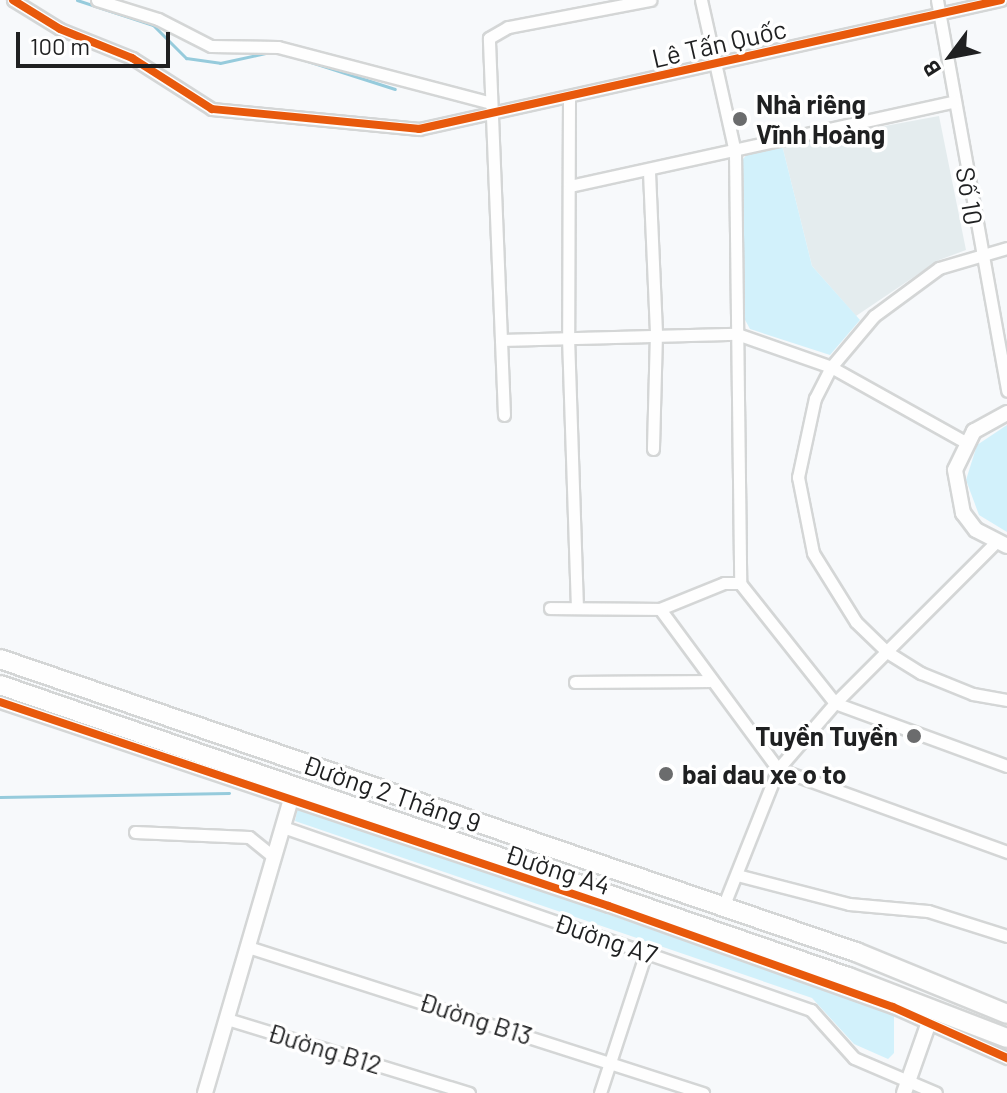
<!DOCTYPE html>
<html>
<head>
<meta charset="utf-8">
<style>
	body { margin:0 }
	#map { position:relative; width:1007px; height:1093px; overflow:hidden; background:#f7f9fb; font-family:Barlow,sans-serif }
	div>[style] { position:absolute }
	.built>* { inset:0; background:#e4ecee }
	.green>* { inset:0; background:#d2f1fb }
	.stream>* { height:3px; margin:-1.5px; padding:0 1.5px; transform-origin:1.5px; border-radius:1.5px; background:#96cbdc }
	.roads { filter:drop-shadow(2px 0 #d4d6d6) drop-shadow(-2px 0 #d4d6d6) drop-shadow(0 2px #d4d6d6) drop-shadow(0 -2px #d4d6d6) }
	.minor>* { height:11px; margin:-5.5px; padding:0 5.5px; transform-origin:5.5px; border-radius:5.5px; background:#fefefe }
	.tertiary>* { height:14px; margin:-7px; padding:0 7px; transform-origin:7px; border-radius:7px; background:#fefefe }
	.trunk>* { height:18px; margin:-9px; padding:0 9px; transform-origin:9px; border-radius:9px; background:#fefefe }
	.cycleway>* { height:8px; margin:-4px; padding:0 4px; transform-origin:4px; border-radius:4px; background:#e8590c }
	.dots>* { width:22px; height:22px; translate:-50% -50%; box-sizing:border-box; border:4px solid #fff; border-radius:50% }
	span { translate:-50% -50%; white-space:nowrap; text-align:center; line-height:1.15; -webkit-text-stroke:7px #fff; paint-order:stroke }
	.street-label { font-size:26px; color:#1f2021 }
	.poi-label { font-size:26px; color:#1f2021; font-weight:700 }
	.left { translate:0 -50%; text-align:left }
	.right { translate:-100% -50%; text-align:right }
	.north { position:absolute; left:911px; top:16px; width:80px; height:80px; -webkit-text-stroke:6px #fff; paint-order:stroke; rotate:238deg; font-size:22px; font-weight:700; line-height:32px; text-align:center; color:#1f2021 }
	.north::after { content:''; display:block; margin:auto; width:28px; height:36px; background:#1f2021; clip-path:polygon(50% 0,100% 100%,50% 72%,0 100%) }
	.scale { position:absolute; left:16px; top:32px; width:154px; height:36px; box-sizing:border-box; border:4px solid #1f2021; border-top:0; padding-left:10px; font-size:24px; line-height:28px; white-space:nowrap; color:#1f2021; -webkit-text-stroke:6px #fff; paint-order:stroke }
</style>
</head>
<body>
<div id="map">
	<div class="built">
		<div style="clip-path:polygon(939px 116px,966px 250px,939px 260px,856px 316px,812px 266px,782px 145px)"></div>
	</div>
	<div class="green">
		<div style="clip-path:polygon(782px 145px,812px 266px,860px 320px,830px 355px,750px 329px,744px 318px,743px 159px,749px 152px)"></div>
		<div style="clip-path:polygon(1007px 425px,1007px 532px,979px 515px,966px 480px,977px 445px)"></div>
		<div style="clip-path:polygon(298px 806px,894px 1014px,894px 1053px,888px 1059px,854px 1044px,812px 998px,295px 821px)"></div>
	</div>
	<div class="stream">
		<div style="left:77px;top:0;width:80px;rotate:18.2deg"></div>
		<div style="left:153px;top:25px;width:47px;rotate:45deg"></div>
		<div style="left:186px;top:58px;width:34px;rotate:8deg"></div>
		<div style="left:220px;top:63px;width:51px;rotate:-12.4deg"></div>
		<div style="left:292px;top:56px;width:108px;rotate:17.8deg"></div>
		<div style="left:0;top:797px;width:229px;rotate:-1deg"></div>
	</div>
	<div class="roads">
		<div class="minor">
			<div style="left:13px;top:0;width:55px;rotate:31.7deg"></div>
			<div style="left:60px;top:29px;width:78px;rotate:21.9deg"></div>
			<div style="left:132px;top:58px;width:95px;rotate:32.5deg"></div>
			<div style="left:212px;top:109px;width:208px;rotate:5.5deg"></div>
			<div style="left:419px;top:129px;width:596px;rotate:-12.5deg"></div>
			<div style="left:97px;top:0;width:64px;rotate:17.3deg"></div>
			<div style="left:158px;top:19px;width:59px;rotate:27deg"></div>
			<div style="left:211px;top:46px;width:67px;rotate:0.9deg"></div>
			<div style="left:278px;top:47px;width:220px;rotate:14.7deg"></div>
			<div style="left:701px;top:0;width:156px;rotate:77.4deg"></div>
			<div style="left:735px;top:152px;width:431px;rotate:89.3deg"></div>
			<div style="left:937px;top:0;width:397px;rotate:79.8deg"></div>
			<div style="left:569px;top:98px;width:239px;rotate:90.2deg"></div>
			<div style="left:568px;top:337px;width:271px;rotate:88.1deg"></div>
			<div style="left:649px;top:172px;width:161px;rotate:87.5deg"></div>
			<div style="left:656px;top:333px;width:116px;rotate:91.5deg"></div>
			<div style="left:570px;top:186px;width:394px;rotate:-12.4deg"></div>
			<div style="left:1007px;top:248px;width:71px;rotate:163.6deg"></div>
			<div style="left:939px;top:268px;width:81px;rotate:143.6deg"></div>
			<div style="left:874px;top:316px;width:67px;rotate:130.1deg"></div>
			<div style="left:831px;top:367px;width:35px;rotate:117deg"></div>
			<div style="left:815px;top:398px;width:81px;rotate:102.1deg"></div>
			<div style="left:798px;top:477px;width:77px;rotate:78.8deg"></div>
			<div style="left:813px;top:553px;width:81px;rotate:58.1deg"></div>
			<div style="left:856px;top:622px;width:43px;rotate:44.1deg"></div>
			<div style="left:887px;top:652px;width:40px;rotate:32deg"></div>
			<div style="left:921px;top:673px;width:56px;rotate:22deg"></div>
			<div style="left:973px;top:694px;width:35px;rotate:10deg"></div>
			<div style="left:501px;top:340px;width:236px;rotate:-1.5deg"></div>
			<div style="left:737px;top:334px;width:100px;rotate:19.3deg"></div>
			<div style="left:831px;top:367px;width:154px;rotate:29.2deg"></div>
			<div style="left:504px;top:415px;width:377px;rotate:-92.3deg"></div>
			<div style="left:489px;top:38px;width:22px;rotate:-30deg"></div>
			<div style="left:508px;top:27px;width:145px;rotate:-10.8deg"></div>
			<div style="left:550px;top:608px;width:110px;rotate:0.5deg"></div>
			<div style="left:575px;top:682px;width:134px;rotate:-0.4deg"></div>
			<div style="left:0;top:702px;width:642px;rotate:18.52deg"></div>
			<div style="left:609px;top:906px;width:301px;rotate:19.6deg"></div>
			<div style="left:893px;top:1007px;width:125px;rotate:24.1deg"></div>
			<div style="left:1007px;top:766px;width:183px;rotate:-159.9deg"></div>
			<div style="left:835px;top:703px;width:153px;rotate:-128.4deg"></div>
			<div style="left:740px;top:583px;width:16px;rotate:180deg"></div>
			<div style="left:724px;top:583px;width:69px;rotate:157.9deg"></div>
			<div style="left:660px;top:609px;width:199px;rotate:53.6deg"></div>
			<div style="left:778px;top:769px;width:244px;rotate:19.9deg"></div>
			<div style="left:283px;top:827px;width:559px;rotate:19.12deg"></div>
			<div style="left:811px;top:1010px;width:64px;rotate:48.1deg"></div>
			<div style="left:854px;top:1058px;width:89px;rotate:23.1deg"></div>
			<div style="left:135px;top:832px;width:114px;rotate:2.5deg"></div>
			<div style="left:249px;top:837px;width:32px;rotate:39deg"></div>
			<div style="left:737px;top:875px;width:116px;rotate:14.5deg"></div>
			<div style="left:849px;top:904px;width:79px;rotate:5.1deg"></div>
			<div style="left:928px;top:911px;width:83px;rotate:17.6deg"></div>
			<div style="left:723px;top:907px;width:149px;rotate:-68.3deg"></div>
			<div style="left:778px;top:769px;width:87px;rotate:-49.2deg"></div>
			<div style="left:835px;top:703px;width:226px;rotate:-45deg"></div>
			<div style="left:248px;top:947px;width:478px;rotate:17.8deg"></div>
			<div style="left:227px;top:1019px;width:253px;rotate:17deg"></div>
			<div style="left:600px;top:1093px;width:148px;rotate:-71.9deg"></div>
		</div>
		<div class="tertiary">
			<div style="left:1007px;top:413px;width:38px;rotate:151deg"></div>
			<div style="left:974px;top:431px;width:43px;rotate:116deg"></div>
			<div style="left:955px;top:470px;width:44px;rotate:79.5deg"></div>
			<div style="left:963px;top:513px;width:21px;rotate:53deg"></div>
			<div style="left:976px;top:530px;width:35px;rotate:27deg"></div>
			<div style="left:205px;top:1093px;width:303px;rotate:-73.7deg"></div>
			<div style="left:904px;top:1093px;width:72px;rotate:-70.6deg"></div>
		</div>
		<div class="trunk">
			<div style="left:0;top:659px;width:905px;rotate:18.9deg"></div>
			<div style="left:856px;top:952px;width:163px;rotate:22.3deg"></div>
			<div style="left:0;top:685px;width:897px;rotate:19deg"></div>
			<div style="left:848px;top:977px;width:170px;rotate:21deg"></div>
		</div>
	</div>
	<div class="cycleway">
		<div style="left:13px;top:0;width:55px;rotate:31.7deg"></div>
		<div style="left:60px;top:29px;width:78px;rotate:21.9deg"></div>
		<div style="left:132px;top:58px;width:95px;rotate:32.5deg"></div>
		<div style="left:212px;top:109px;width:208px;rotate:5.5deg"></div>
		<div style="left:419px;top:129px;width:596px;rotate:-12.5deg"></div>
		<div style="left:0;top:702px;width:642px;rotate:18.52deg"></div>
		<div style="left:609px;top:906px;width:301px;rotate:19.6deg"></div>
		<div style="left:893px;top:1007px;width:125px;rotate:24.1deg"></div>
	</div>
	<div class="dots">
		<div style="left:740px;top:119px;background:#6b6c6d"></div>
		<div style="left:914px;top:736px;background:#6b6c6d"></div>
		<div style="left:666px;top:774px;background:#6b6c6d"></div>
	</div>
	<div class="street-label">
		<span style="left:719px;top:43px;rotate:-13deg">Lê Tấn Quốc</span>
		<span style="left:970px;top:196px;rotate:81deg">Số 10</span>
		<span style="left:392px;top:793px;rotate:19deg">Đường 2 Tháng 9</span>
		<span style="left:558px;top:869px;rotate:18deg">Đường A4</span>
		<span style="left:606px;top:938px;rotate:19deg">Đường A7</span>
		<span style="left:476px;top:1018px;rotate:18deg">Đường B13</span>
		<span style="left:325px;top:1048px;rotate:17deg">Đường B12</span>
	</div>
	<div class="poi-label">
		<span class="left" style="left:756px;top:119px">Nhà riêng<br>Vĩnh Hoàng</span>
		<span class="right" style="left:898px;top:736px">Tuyền Tuyền</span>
		<span class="left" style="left:682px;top:774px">bai dau xe o to</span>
	</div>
	<div class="north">B</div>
	<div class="scale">100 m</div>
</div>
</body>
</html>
